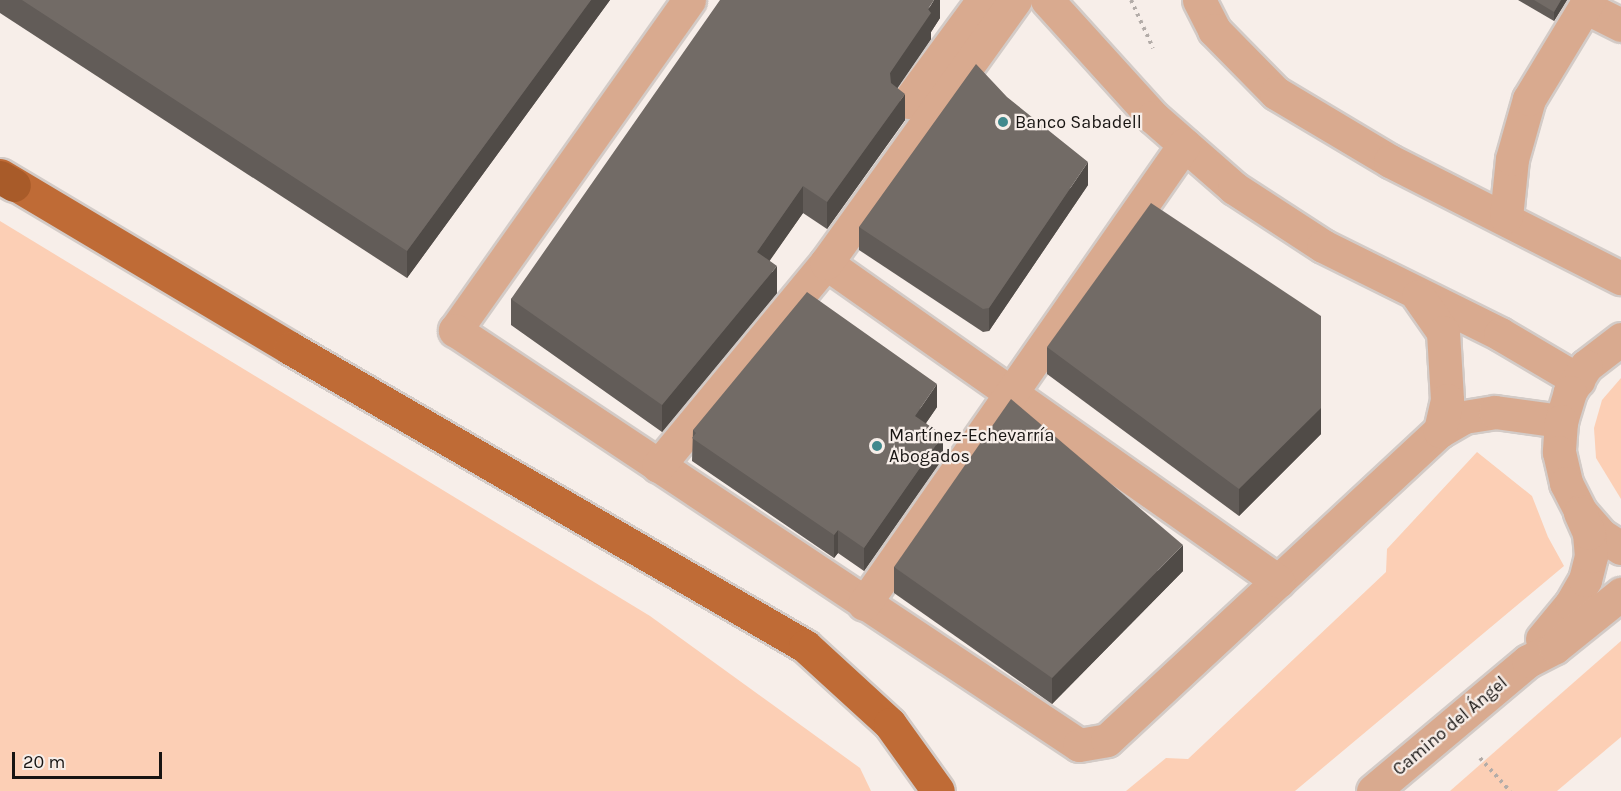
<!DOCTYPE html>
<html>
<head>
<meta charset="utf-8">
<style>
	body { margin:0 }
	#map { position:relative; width:1621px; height:791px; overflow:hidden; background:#f7eee9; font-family:Karla,sans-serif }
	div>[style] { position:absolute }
	.green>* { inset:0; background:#fccfb5 }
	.path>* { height:4px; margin-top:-2px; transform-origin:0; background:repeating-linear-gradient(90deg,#b3aca8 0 3px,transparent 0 7.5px) }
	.roads { filter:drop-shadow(2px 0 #d3cbc7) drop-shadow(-2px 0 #d3cbc7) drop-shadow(0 2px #d3cbc7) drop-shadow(0 -2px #d3cbc7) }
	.minor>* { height:33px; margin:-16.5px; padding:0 16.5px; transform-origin:16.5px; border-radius:16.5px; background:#d9aa8f }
	.major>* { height:33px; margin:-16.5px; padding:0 16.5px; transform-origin:16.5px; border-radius:16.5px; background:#bf6b36 }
	.highway>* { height:33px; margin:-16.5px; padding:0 16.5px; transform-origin:16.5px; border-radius:16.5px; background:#a85b29 }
	.wall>* { inset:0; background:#625c58 }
	.shaded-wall>* { inset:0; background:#504b47 }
	.building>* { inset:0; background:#726b66 }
	.dots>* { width:16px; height:16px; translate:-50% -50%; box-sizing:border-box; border:3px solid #f7eee9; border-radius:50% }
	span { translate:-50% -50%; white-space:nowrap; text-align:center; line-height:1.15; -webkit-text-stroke:4.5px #f7eee9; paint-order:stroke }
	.poi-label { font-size:18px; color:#171412 }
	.left { translate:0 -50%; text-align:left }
	.street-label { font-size:18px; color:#171412 }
	.scale { position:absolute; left:12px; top:752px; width:150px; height:27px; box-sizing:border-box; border:3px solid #171412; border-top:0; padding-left:8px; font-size:18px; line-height:21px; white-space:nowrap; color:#171412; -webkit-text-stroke:4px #f7eee9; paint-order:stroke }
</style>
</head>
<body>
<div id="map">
	<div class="green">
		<div style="clip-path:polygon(0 221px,650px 616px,860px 768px,871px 791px,0 791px)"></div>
		<div style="clip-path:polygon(1621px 378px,1621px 499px,1596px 458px,1594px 428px,1602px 400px)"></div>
		<div style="clip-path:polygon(1477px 452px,1532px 496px,1548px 537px,1564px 566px,1295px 791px,1126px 791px,1166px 758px,1188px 759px,1386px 572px,1387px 549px)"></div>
		<div style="clip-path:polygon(1621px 641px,1621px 737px,1557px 791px,1450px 791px)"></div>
	</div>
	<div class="path">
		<div style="left:1131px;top:0;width:53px;rotate:65.4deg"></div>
		<div style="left:1480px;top:758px;width:45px;rotate:47.7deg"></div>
	</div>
	<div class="roads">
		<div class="minor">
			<div style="left:689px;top:0;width:405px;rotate:125.3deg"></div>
			<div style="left:455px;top:330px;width:749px;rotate:33.63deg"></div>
			<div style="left:1079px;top:745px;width:28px;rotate:-10deg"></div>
			<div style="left:1107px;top:740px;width:454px;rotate:-42.9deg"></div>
			<div style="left:1440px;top:431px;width:28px;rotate:-30deg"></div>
			<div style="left:1464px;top:417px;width:31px;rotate:-9deg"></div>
			<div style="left:1495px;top:412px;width:67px;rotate:7.8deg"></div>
			<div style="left:1047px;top:0;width:158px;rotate:47.8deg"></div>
			<div style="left:1153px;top:117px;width:108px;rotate:41.2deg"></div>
			<div style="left:1234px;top:188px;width:106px;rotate:33.1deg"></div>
			<div style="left:1323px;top:246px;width:198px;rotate:26.4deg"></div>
			<div style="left:1500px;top:334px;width:91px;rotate:30.5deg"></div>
			<div style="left:1199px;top:0;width:34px;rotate:63deg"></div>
			<div style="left:1214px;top:30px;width:88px;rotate:45.5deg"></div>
			<div style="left:1276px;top:93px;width:133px;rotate:30.8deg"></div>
			<div style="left:1390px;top:161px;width:259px;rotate:26.9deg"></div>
			<div style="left:1585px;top:7px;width:40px;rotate:26.6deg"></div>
			<div style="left:908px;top:102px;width:127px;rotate:-53.7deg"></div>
			<div style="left:1506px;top:217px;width:58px;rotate:-84.1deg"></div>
			<div style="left:1512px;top:159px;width:62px;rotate:-74.2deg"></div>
			<div style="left:1529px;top:99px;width:116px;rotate:-58.8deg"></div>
			<div style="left:826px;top:263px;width:553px;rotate:35.13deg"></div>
			<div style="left:1418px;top:296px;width:44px;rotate:55.2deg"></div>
			<div style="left:1443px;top:332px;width:68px;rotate:86.6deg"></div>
			<div style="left:1447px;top:400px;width:32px;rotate:103deg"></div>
			<div style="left:1621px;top:339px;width:44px;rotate:142.4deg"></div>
			<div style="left:1586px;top:366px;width:31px;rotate:122deg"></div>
			<div style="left:1570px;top:392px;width:30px;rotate:107deg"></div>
			<div style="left:1561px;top:421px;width:31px;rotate:94deg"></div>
			<div style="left:1559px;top:452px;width:32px;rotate:77deg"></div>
			<div style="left:1566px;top:483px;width:31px;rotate:63deg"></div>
			<div style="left:1580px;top:511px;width:32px;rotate:49deg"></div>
			<div style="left:1601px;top:535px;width:24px;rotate:33deg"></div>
			<div style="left:658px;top:466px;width:264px;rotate:-50.4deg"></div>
			<div style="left:826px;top:263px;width:324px;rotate:-54.3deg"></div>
			<div style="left:864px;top:604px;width:560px;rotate:-55.12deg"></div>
			<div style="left:1542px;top:639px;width:45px;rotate:-50.4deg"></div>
			<div style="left:1571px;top:604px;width:28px;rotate:-60deg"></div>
			<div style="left:1585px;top:580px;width:25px;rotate:-76deg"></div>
			<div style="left:1591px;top:556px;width:23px;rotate:-95deg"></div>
			<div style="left:1589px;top:533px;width:22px;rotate:-114deg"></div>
			<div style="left:1373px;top:791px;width:202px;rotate:-40deg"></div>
			<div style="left:1528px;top:661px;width:30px;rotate:-27deg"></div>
			<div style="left:1555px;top:647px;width:85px;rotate:-38.8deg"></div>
		</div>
		<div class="major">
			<div style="left:0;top:175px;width:338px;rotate:30.8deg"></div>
			<div style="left:290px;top:348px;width:595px;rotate:30.06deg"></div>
			<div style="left:805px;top:646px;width:115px;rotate:42.5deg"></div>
			<div style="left:890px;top:724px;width:82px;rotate:54.4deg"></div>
		</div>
		<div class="highway">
			<div style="left:0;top:177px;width:16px;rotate:30deg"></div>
		</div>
	</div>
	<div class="wall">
		<div style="clip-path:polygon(0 0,610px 0,407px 278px,0 13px)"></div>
		<div style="clip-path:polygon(940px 0,940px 18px,931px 32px,931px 39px,897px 88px,905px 120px,827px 229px,803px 213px,769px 261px,777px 293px,662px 432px,511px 325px,511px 299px)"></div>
		<div style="clip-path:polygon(1518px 0,1567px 0,1554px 21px)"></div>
		<div style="clip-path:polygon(1088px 185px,989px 331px,983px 332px,859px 250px,859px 227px)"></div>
		<div style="clip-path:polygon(1047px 347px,1321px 434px,1239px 516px,1047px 374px)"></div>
		<div style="clip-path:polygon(937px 407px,926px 423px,943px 458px,864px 571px,838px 553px,834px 558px,692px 461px,693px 430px)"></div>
		<div style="clip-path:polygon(894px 567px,1183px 571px,1052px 704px,894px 593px)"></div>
	</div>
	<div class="shaded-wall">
		<div style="clip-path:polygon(591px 0,610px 0,407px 278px,407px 251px)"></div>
		<div style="clip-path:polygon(934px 0,940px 0,940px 18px,931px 32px,931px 39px,890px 99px,890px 73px)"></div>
		<div style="clip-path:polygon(1561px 0,1567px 0,1554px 21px,1554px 12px)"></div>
		<div style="clip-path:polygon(905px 94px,905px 120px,827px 229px,827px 202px)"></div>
		<div style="clip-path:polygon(1088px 162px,1088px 185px,989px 331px,989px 308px)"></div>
		<div style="clip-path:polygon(803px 186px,803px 213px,757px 279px,757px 252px)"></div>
		<div style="clip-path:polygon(777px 266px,777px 293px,662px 432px,662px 405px)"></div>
		<div style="clip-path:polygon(1321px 316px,1321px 434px,1239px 516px,1239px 489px)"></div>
		<div style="clip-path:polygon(937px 384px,937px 407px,915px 439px,915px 416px)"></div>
		<div style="clip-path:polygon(943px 435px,943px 458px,864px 571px,864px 548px)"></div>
		<div style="clip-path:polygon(838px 530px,838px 553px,834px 558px,834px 535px)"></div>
		<div style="clip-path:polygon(1183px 545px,1183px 571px,1052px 704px,1052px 678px)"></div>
	</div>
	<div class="building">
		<div style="clip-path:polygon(22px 0,591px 0,407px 251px)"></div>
		<div style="clip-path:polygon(720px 0,934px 0,928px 9px,931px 13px,890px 73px,891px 83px,905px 94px,827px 202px,803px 186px,757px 252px,777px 266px,662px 405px,511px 299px)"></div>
		<div style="clip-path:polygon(1534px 0,1561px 0,1554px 12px)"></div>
		<div style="clip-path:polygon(976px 64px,1007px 97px,1088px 162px,989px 308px,983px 309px,859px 227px)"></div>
		<div style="clip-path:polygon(1151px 203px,1321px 316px,1321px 408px,1239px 489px,1047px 347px)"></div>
		<div style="clip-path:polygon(807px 292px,937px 384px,915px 416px,943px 435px,864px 548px,838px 530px,834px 535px,692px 438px,696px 433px,693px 430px)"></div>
		<div style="clip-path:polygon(1011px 399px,1183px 545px,1052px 678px,894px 567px)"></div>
	</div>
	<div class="dots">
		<div style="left:1003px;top:122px;background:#41898d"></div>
		<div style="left:877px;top:446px;background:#41898d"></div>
	</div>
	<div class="poi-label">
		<span class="left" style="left:1015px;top:122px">Banco Sabadell</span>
		<span class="left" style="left:889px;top:446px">Martínez-Echevarría<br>Abogados</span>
	</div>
	<div class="street-label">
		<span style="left:1450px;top:726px;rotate:-40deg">Camino del Ángel</span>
	</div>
	<div class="scale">20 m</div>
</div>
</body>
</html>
